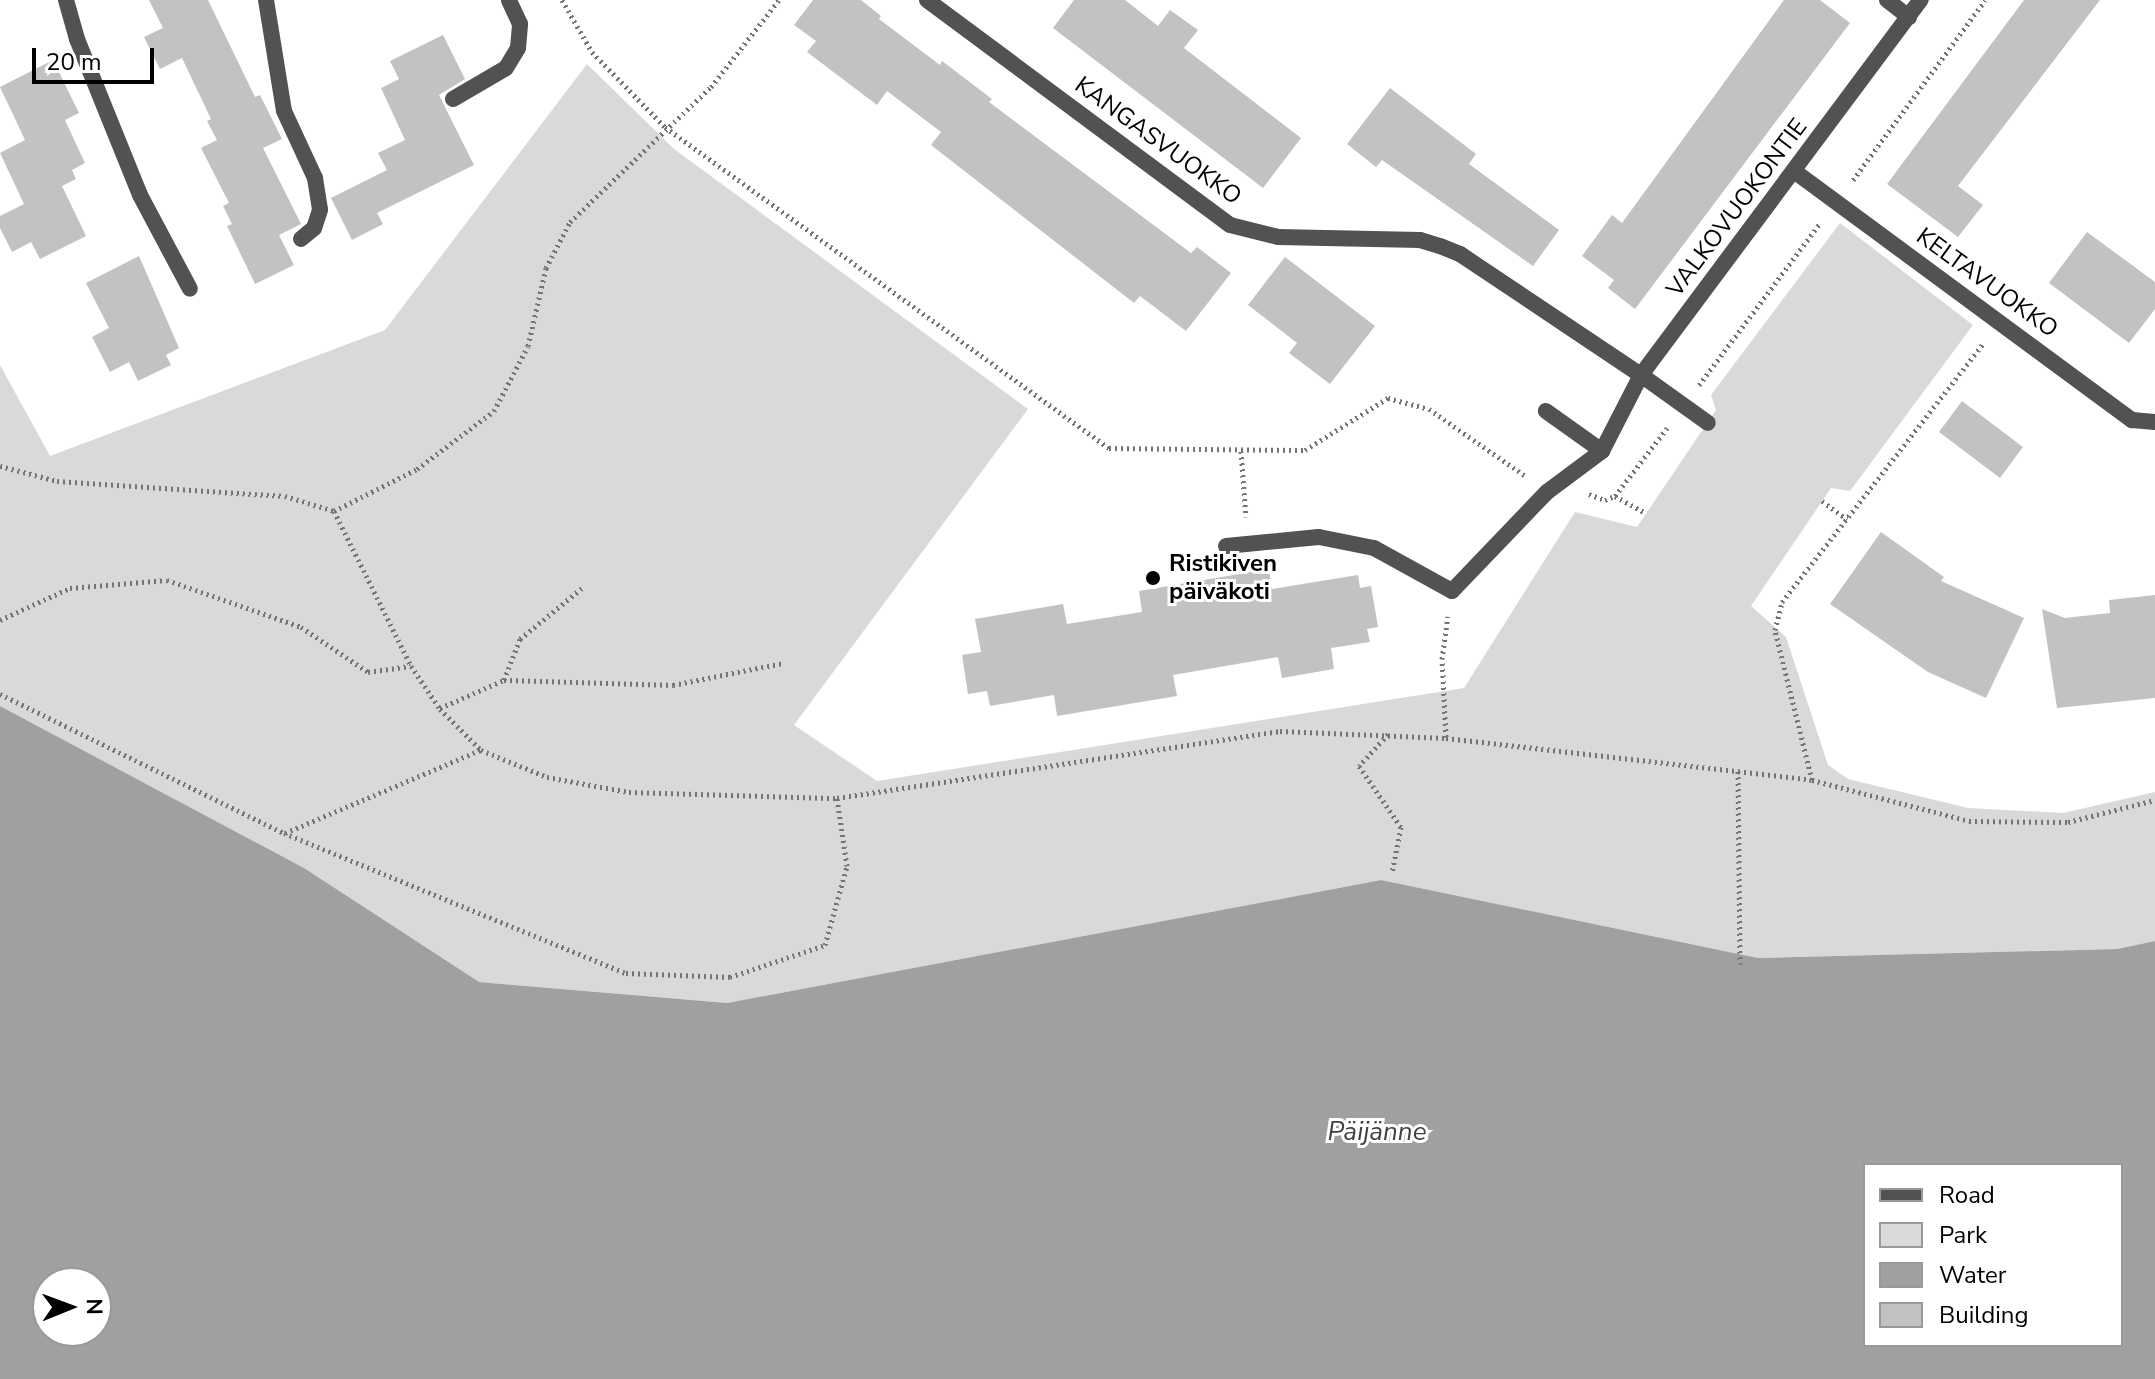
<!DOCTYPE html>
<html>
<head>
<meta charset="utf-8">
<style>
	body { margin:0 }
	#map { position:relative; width:2155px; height:1379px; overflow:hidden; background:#fff; font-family:"Nunito Sans",sans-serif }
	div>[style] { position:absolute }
	.green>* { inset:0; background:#d9d9d9 }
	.water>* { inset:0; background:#a0a0a0 }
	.building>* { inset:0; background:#c2c2c2 }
	.path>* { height:5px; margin-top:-2.5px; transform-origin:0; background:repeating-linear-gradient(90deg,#747474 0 2px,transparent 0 6px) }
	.service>* { height:16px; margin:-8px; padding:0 8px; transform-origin:8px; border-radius:8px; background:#525252 }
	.minor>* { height:16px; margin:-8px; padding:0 8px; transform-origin:8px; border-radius:8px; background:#525252 }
	.dots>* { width:22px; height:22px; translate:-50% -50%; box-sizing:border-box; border:4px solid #fff; border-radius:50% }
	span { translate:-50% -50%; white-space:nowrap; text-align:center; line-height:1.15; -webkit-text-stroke:6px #fff; paint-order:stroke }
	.street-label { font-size:24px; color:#000 }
	.poi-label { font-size:24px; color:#000; font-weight:700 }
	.left { translate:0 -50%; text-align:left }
	.water-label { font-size:26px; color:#414141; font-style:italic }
	.legend { position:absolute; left:1863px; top:1163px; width:260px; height:184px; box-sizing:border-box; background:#fff; border:2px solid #999; margin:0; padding:10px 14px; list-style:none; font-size:24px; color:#000 }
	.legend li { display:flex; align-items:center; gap:16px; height:40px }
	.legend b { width:40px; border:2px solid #999 }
	.north { position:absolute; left:32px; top:1267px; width:80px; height:80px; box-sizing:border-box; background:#fff; border:2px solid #999; border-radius:50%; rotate:89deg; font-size:22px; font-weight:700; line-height:32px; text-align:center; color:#000 }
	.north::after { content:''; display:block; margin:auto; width:28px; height:36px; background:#000; clip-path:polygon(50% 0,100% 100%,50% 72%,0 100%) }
	.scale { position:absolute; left:32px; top:48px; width:122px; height:36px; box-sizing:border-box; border:4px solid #000; border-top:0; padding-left:10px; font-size:24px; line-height:28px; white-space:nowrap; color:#000; -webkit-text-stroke:6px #fff; paint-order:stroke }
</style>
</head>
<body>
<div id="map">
	<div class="green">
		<div style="clip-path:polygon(587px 64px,674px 149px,1028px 409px,794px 725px,877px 781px,1464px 688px,1575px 512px,1637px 527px,1716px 410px,1711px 395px,1840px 223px,1973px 325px,1850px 491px,1831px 488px,1751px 606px,1786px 637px,1828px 765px,1848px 779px,1968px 808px,2063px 813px,2155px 792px,2155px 941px,2117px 949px,1758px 958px,1381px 880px,727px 1003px,478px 982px,304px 868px,0 706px,0 365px,50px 456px,385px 330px)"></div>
	</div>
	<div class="water">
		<div style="clip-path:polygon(evenodd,0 706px,304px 868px,479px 982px,727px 1003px,1381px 880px,1758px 958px,2117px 949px,2155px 941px,2155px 1379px,0 1379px,0 706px,1865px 1165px,2121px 1165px,2121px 1345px,1865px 1345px,1865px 1165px,0 706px,48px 1283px,96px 1283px,96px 1331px,48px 1331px,48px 1283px)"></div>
	</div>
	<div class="building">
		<div style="clip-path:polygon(149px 0,208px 0,255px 97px,260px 95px,282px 139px,263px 148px,301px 224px,279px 235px,294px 265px,255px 284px,227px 226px,232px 224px,223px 206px,229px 203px,201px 148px,217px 140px,207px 121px,211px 119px,182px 58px,160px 69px,144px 37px,163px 28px)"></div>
		<div style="clip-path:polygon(813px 0,861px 0,881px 16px,879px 19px,940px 65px,942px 61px,992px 99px,989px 102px,1191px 253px,1197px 247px,1231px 273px,1186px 331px,1140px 296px,1134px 303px,931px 145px,941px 132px,887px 91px,877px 105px,807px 52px,816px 41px,794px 25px)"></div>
		<div style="clip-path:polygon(1074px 0,1125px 0,1158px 26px,1170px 10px,1198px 30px,1184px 48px,1301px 138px,1263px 188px,1053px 28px)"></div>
		<div style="clip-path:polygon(1784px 0,1820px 0,1850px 23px,1635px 309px,1608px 288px,1614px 280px,1582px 256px,1612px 215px,1622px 223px)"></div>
		<div style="clip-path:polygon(2024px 0,2100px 0,1958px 186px,1983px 205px,1958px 237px,1887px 184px)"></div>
		<div style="clip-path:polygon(443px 35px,465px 79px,439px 95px,474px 165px,377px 213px,383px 224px,352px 240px,331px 198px,387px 170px,378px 153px,405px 140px,381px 88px,399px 79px,390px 61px)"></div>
		<div style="clip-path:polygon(53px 60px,79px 113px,65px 120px,85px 163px,72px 170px,76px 179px,62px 186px,86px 236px,40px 259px,31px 242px,12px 252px,0 228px,0 216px,24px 204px,0 153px,25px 140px,0 87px)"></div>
		<div style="clip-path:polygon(1390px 88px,1476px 154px,1469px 164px,1559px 230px,1533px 266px,1382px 160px,1376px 167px,1347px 144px)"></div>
		<div style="clip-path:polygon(2087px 232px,2155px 282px,2155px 309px,2129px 343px,2049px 283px)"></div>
		<div style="clip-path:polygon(139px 256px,179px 348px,166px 355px,171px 365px,138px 381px,129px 362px,110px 372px,92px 337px,109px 328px,86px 283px)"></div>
		<div style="clip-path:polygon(1285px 257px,1375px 326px,1330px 384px,1289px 353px,1297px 343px,1248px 305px)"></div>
		<div style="clip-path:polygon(1962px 401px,2023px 447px,2000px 478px,1939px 432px)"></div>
		<div style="clip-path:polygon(1881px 532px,1944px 577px,1941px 581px,2024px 618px,1986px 698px,1928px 672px,1830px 604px)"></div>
		<div style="clip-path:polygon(1269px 569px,1272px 589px,1358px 575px,1360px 588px,1371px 586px,1378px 627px,1367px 629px,1370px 642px,1331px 648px,1334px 669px,1282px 678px,1278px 657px,1173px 675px,1177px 696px,1057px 716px,1054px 695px,990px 706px,987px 691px,968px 694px,962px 655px,981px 652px,975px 619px,1063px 604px,1067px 624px,1142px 612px,1139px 591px)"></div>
		<div style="clip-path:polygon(2155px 595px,2155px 698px,2057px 708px,2042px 609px,2065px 618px,2110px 613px,2109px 600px)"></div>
	</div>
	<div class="path">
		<div style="left:562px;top:0;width:60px;rotate:60deg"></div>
		<div style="left:592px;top:52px;width:105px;rotate:45.8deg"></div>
		<div style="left:665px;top:127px;width:548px;rotate:35.87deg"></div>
		<div style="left:1109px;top:448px;width:196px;rotate:0.6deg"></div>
		<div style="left:1305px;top:450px;width:98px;rotate:-32.1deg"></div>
		<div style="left:1388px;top:398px;width:42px;rotate:15deg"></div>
		<div style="left:1429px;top:409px;width:116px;rotate:34.8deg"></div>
		<div style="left:1853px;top:180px;width:223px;rotate:-53.7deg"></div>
		<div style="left:1699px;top:385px;width:202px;rotate:-53.2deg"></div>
		<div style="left:1241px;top:451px;width:66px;rotate:85.7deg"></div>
		<div style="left:0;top:466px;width:59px;rotate:14.7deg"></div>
		<div style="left:57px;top:481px;width:228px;rotate:3.8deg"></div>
		<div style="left:285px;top:496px;width:51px;rotate:17deg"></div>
		<div style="left:334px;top:511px;width:173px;rotate:63.6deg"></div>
		<div style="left:411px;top:666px;width:52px;rotate:56deg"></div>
		<div style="left:440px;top:709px;width:58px;rotate:45deg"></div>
		<div style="left:481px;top:750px;width:71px;rotate:22.2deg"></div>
		<div style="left:547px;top:777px;width:83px;rotate:10.4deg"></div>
		<div style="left:629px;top:792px;width:208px;rotate:1.7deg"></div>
		<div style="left:837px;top:798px;width:448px;rotate:-8.6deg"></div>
		<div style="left:1280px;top:731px;width:166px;rotate:2.4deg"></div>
		<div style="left:1446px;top:738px;width:368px;rotate:6.5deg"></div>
		<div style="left:1812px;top:780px;width:162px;rotate:14.6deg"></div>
		<div style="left:1969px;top:821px;width:99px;rotate:0.6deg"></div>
		<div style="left:2068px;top:822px;width:90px;rotate:-14.2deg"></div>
		<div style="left:1589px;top:494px;width:17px;rotate:21deg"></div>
		<div style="left:1605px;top:500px;width:11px;rotate:-22deg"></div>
		<div style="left:1615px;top:496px;width:86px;rotate:-52.6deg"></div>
		<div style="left:1615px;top:496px;width:35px;rotate:29deg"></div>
		<div style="left:1822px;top:501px;width:31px;rotate:36deg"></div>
		<div style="left:334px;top:511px;width:93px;rotate:-26.8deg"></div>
		<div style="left:417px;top:469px;width:96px;rotate:-37deg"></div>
		<div style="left:494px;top:411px;width:73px;rotate:-62.4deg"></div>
		<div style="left:528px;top:346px;width:80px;rotate:-77deg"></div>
		<div style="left:546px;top:268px;width:52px;rotate:-62.4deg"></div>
		<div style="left:570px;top:222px;width:195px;rotate:-43.8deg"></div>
		<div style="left:711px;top:87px;width:110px;rotate:-52deg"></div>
		<div style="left:0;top:620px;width:77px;rotate:-24.6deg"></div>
		<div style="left:70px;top:588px;width:97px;rotate:-4.7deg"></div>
		<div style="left:167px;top:580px;width:142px;rotate:19.3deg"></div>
		<div style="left:301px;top:627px;width:81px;rotate:33.9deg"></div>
		<div style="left:368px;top:672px;width:43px;rotate:-7.9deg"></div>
		<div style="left:504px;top:680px;width:44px;rotate:-68.7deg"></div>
		<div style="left:520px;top:639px;width:80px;rotate:-39.4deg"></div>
		<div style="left:0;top:694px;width:316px;rotate:26.1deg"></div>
		<div style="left:284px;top:833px;width:370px;rotate:22.3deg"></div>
		<div style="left:626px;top:973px;width:104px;rotate:2.2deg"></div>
		<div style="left:730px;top:977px;width:100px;rotate:-18.6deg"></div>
		<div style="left:825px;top:945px;width:82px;rotate:-74.4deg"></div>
		<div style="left:847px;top:866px;width:69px;rotate:-98.4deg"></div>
		<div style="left:440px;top:708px;width:70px;rotate:-23.6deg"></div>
		<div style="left:504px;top:680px;width:169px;rotate:1.7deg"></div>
		<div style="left:673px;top:685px;width:112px;rotate:-11.3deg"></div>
		<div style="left:1388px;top:734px;width:43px;rotate:132.2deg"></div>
		<div style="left:1359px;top:766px;width:74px;rotate:55.5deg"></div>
		<div style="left:1401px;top:827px;width:47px;rotate:101.1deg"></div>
		<div style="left:1446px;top:737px;width:78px;rotate:-92.9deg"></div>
		<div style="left:1442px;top:659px;width:43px;rotate:-82.1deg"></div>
		<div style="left:1738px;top:771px;width:193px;rotate:89.4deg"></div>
		<div style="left:1812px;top:780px;width:154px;rotate:-103.9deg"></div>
		<div style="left:1775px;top:630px;width:29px;rotate:-76deg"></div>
		<div style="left:1782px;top:602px;width:327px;rotate:-52.1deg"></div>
		<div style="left:285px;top:833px;width:213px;rotate:-23deg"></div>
	</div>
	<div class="service">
		<div style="left:66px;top:0;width:41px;rotate:74.2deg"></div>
		<div style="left:77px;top:39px;width:168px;rotate:68deg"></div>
		<div style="left:140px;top:195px;width:106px;rotate:62deg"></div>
		<div style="left:266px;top:0;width:112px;rotate:80.8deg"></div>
		<div style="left:284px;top:111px;width:74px;rotate:65.2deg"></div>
		<div style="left:315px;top:178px;width:32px;rotate:81deg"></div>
		<div style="left:320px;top:210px;width:19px;rotate:108deg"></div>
		<div style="left:314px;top:228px;width:17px;rotate:140deg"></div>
		<div style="left:453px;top:99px;width:61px;rotate:-30.3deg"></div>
		<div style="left:506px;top:68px;width:23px;rotate:-59deg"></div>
		<div style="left:518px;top:48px;width:24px;rotate:-85deg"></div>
		<div style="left:520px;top:24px;width:26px;rotate:-115deg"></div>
		<div style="left:1641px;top:375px;width:82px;rotate:35.6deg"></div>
		<div style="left:1226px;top:546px;width:93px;rotate:-5.5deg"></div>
		<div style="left:1319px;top:537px;width:56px;rotate:11.3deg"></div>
		<div style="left:1374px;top:548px;width:89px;rotate:28.9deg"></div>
		<div style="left:1452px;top:591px;width:137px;rotate:-46.2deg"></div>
		<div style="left:1547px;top:492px;width:69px;rotate:-36.7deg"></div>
		<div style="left:1602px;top:451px;width:69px;rotate:-144.5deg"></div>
	</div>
	<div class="minor">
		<div style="left:927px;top:0;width:377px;rotate:36.6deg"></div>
		<div style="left:1230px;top:225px;width:49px;rotate:14deg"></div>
		<div style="left:1278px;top:237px;width:142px;rotate:1.2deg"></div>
		<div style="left:1420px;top:240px;width:21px;rotate:17deg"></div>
		<div style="left:1440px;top:246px;width:22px;rotate:22deg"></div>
		<div style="left:1460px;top:254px;width:218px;rotate:33.8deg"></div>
		<div style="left:1887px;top:0;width:28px;rotate:38deg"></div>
		<div style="left:1794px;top:171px;width:420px;rotate:36.4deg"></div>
		<div style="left:2132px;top:420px;width:23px;rotate:5deg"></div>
		<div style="left:1602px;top:451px;width:85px;rotate:-62.8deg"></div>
		<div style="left:1641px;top:375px;width:468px;rotate:-53.3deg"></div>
	</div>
	<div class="dots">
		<div style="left:1153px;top:578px;background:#000"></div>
	</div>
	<div class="street-label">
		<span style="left:1158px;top:141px;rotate:36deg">KANGASVUOKKO</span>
		<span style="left:1737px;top:208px;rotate:-53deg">VALKOVUOKONTIE</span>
		<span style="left:1987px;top:283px;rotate:36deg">KELTAVUOKKO</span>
	</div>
	<div class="poi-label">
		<span class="left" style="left:1169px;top:578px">Ristikiven<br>päiväkoti</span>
	</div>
	<div class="water-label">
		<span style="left:1377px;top:1132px">Päijänne</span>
	</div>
	<ul class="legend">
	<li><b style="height:10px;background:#525252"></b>Road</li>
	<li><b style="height:22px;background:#d9d9d9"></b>Park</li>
	<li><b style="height:22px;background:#a0a0a0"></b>Water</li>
	<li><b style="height:22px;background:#c2c2c2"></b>Building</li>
	</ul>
	<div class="north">N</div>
	<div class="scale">20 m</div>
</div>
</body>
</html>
